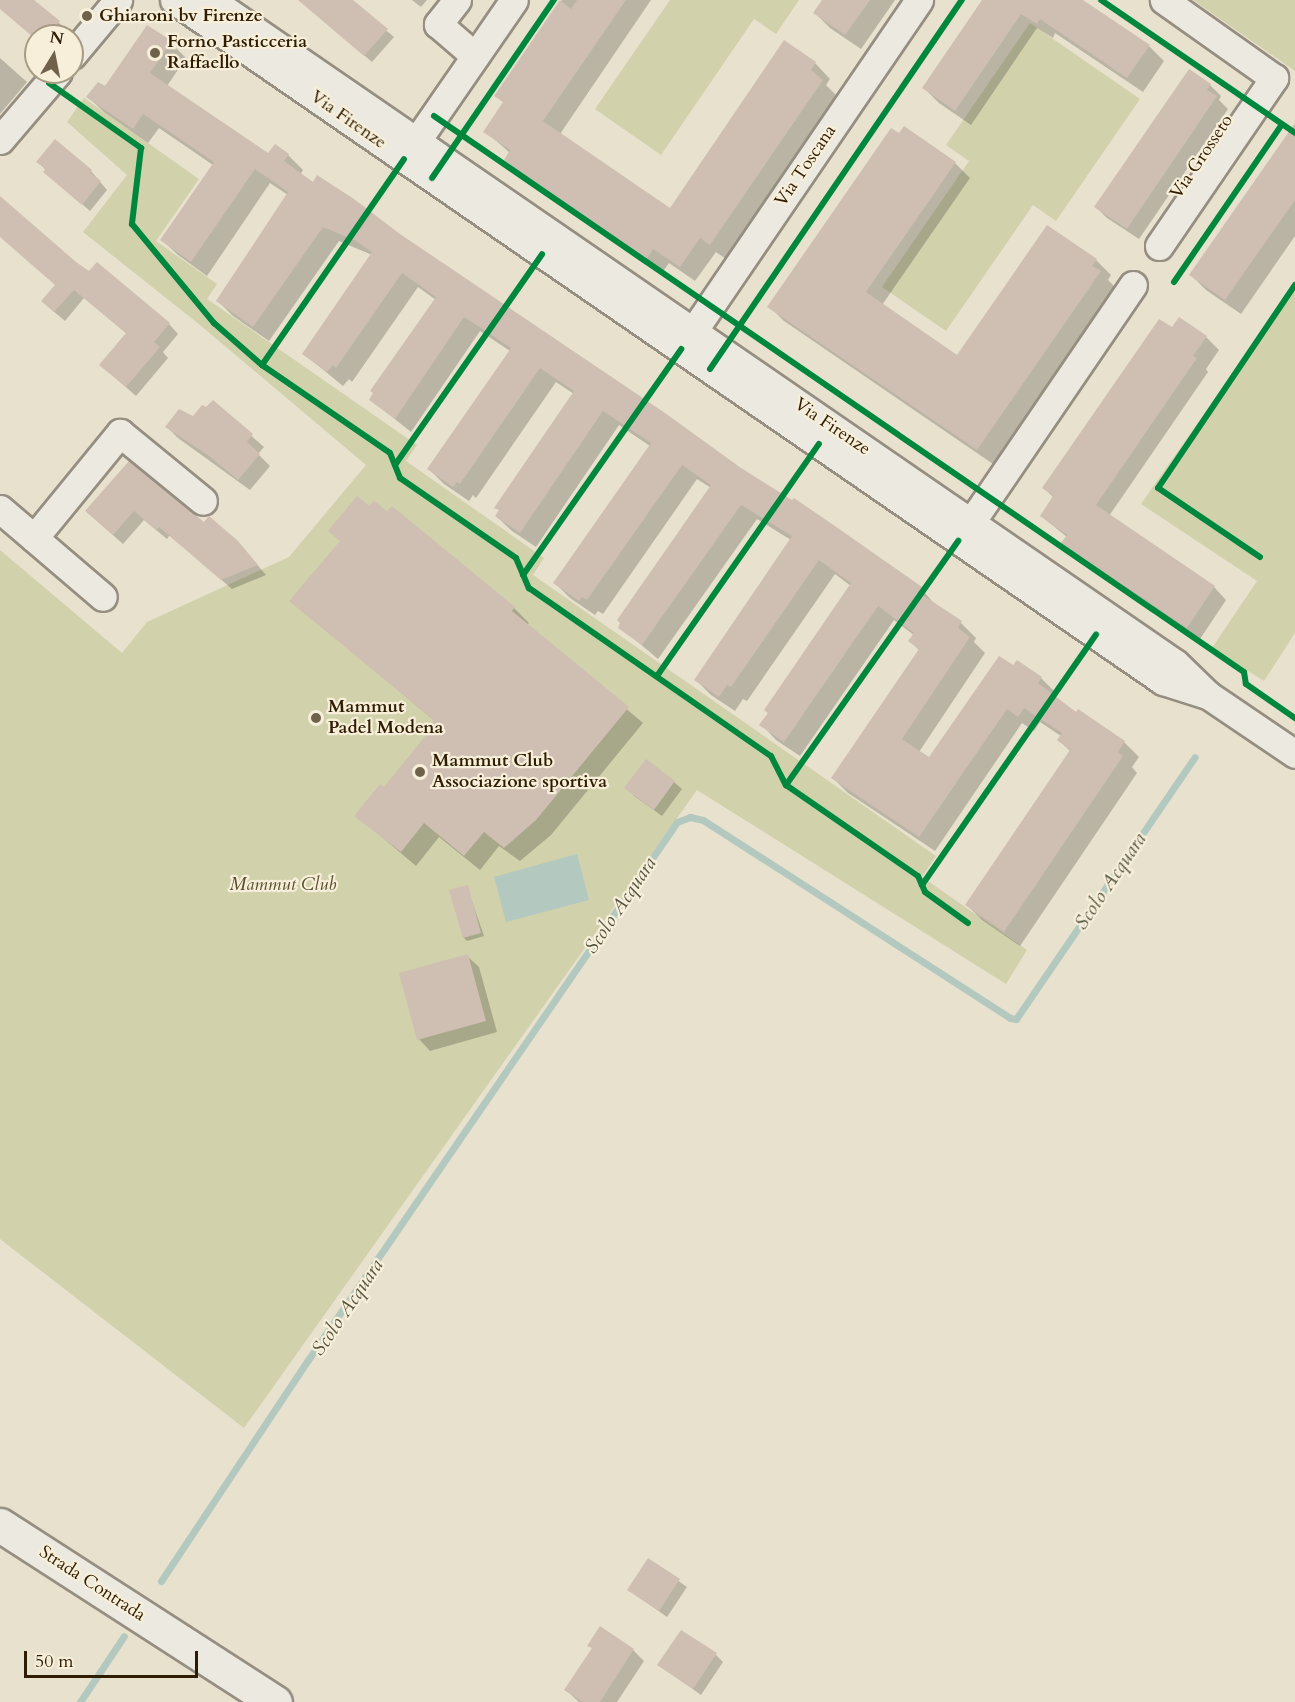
<!DOCTYPE html>
<html>
<head>
<meta charset="utf-8">
<style>
	body { margin:0 }
	#map { position:relative; width:1295px; height:1702px; overflow:hidden; background:#e8e1ce; font-family:Cardo,serif }
	div>[style] { position:absolute }
	.green>* { inset:0; background:#d1d1ac }
	.water>* { inset:0; background:#b3c9bf }
	.shadow>* { inset:0; background:#0003 }
	.stream>* { height:7px; margin:-3.5px; padding:0 3.5px; transform-origin:3.5px; border-radius:3.5px; background:#b3c9bf }
	.building>* { inset:0; background:#cfbeb2 }
	.roads { filter:drop-shadow(2px 0 #958e81) drop-shadow(-2px 0 #958e81) drop-shadow(0 2px #958e81) drop-shadow(0 -2px #958e81) }
	.street>* { height:27px; margin:-13.5px; padding:0 13.5px; transform-origin:13.5px; border-radius:13.5px; background:#ece9e0 }
	.secondary>* { height:33px; margin:-16.5px; padding:0 16.5px; transform-origin:16.5px; border-radius:16.5px; background:#ece9e0 }
	.cycleway>* { height:6px; margin:-3px; padding:0 3px; transform-origin:3px; border-radius:3px; background:#00873e }
	.dots>* { width:16px; height:16px; translate:-50% -50%; box-sizing:border-box; border:3px solid #f7efd9; border-radius:50% }
	span { translate:-50% -50%; white-space:nowrap; text-align:center; line-height:1.15; -webkit-text-stroke:4.5px #f7efd9; paint-order:stroke }
	.poi-label { font-size:18px; color:#2f1d03; font-weight:700 }
	.left { translate:0 -50%; text-align:left }
	.street-label { font-size:18px; color:#2f1d03 }
	.park-label { font-size:18px; color:#5a4f2e; font-style:italic }
	.water-label { font-size:20px; color:#555642; font-style:italic }
	.north { position:absolute; left:24px; top:24px; width:60px; height:60px; box-sizing:border-box; background:#f7efd9; border:2px solid #a79b83; border-radius:50%; rotate:10deg; font-size:16px; font-weight:700; line-height:24px; text-align:center; color:#2f1d03 }
	.north::after { content:''; display:block; margin:auto; width:21px; height:27px; background:#70624a; clip-path:polygon(50% 0,100% 100%,50% 72%,0 100%) }
	.scale { position:absolute; left:24px; top:1651px; width:174px; height:27px; box-sizing:border-box; border:3px solid #2f1d03; border-top:0; padding-left:8px; font-size:18px; line-height:21px; white-space:nowrap; color:#2f1d03; -webkit-text-stroke:4px #f7efd9; paint-order:stroke }
</style>
</head>
<body>
<div id="map">
	<div class="green">
		<div style="clip-path:polygon(670px 0,799px 0,776px 34px,754px 19px,661px 155px,595px 109px)"></div>
		<div style="clip-path:polygon(1193px 0,1295px 0,1295px 71px)"></div>
		<div style="clip-path:polygon(1030px 23px,1140px 99px,1056px 221px,1033px 205px,946px 331px,882px 287px,969px 161px,946px 145px)"></div>
		<div style="clip-path:polygon(84px 98px,199px 179px,156px 241px,217px 284px,207px 299px,417px 445px,406px 461px,544px 558px,533px 575px,936px 856px,922px 877px,1027px 950px,1006px 984px,697px 790px,244px 1428px,0 1239px,0 550px,122px 653px,147px 622px,289px 557px,366px 465px,200px 325px,83px 232px,127px 175px,67px 122px)"></div>
		<div style="clip-path:polygon(1295px 284px,1295px 633px,1264px 681px,1212px 648px,1257px 581px,1141px 504px)"></div>
	</div>
	<div class="water">
		<div style="clip-path:polygon(577px 854px,589px 900px,506px 922px,494px 877px)"></div>
	</div>
	<div class="shadow">
		<div style="clip-path:polygon(0 0,32px 0,65px 28px,58px 36px,36px 36px,36px 38px,0 8px)"></div>
		<div style="clip-path:polygon(315px 0,350px 0,394px 37px,372px 62px,316px 14px)"></div>
		<div style="clip-path:polygon(412px 0,427px 0,421px 7px)"></div>
		<div style="clip-path:polygon(562px 0,651px 0,560px 134px,671px 210px,815px 63px,830px 79px,826px 85px,837px 96px,726px 259px,716px 252px,695px 281px,669px 263px,662px 273px,521px 175px,506px 160px,510px 153px,485px 131px,504px 103px,496px 95px)"></div>
		<div style="clip-path:polygon(824px 0,895px 0,861px 49px,830px 28px,815px 13px)"></div>
		<div style="clip-path:polygon(984px 0,1081px 0,1149px 46px,1164px 61px,1143px 92px,1055px 33px,1053px 38px,1037px 28px,971px 125px,939px 103px,924px 88px)"></div>
		<div style="clip-path:polygon(171px 43px,186px 58px,167px 86px,269px 155px,288px 155px,303px 170px,300px 175px,399px 235px,740px 469px,921px 588px,935px 605px,961px 623px,976px 638px,974px 642px,985px 653px,919px 752px,929px 759px,1013px 667px,1041px 678px,1056px 693px,1054px 696px,1077px 714px,1079px 711px,1124px 742px,1139px 757px,1132px 767px,1137px 773px,1020px 946px,982px 920px,967px 905px,1071px 752px,1059px 740px,1061px 736px,1040px 722px,1034px 731px,1022px 723px,935px 851px,848px 793px,833px 778px,920px 651px,910px 641px,914px 635px,894px 620px,800px 756px,776px 740px,761px 724px,851px 586px,835px 574px,747px 701px,743px 699px,735px 711px,711px 695px,696px 680px,791px 540px,757px 519px,658px 659px,620px 627px,711px 488px,697px 479px,603px 614px,598px 611px,595px 615px,570px 598px,555px 583px,650px 446px,619px 425px,536px 547px,512px 531px,496px 516px,500px 511px,496px 507px,574px 394px,556px 382px,476px 498px,473px 495px,469px 501px,444px 484px,429px 469px,510px 351px,480px 331px,411px 432px,371px 400px,436px 300px,418px 287px,352px 382px,349px 379px,343px 386px,304px 354px,372px 255px,339px 241px,269px 341px,233px 316px,218px 301px,288px 195px,270px 183px,207px 276px,178px 255px,162px 240px,213px 165px,159px 128px,148px 143px,104px 112px,88px 97px)"></div>
		<div style="clip-path:polygon(0 58px,27px 82px,0 114px)"></div>
		<div style="clip-path:polygon(1210px 85px,1221px 96px,1219px 100px,1228px 109px,1139px 239px,1107px 218px,1096px 207px)"></div>
		<div style="clip-path:polygon(1295px 140px,1295px 236px,1241px 314px,1206px 290px,1191px 275px)"></div>
		<div style="clip-path:polygon(38px 161px,91px 171px,107px 190px,90px 211px,53px 179px)"></div>
		<div style="clip-path:polygon(955px 163px,970px 178px,882px 305px,957px 358px,1096px 260px,1111px 275px,1108px 280px,1115px 287px,993px 464px,784px 321px,769px 306px)"></div>
		<div style="clip-path:polygon(0 207px,75px 263px,169px 324px,178px 334px,163px 352px,168px 358px,136px 396px,111px 374px,127px 334px,84px 298px,65px 321px,52px 310px,56px 285px,0 236px)"></div>
		<div style="clip-path:polygon(1180px 319px,1206px 337px,1219px 350px,1206px 369px,1208px 372px,1109px 516px,1214px 587px,1226px 600px,1200px 639px,1076px 555px,1063px 542px,1067px 537px,1041px 516px,1053px 497px,1044px 488px)"></div>
		<div style="clip-path:polygon(213px 402px,264px 447px,258px 454px,270px 466px,250px 490px,178px 438px,167px 427px,193px 418px)"></div>
		<div style="clip-path:polygon(129px 463px,204px 524px,247px 553px,266px 575px,232px 589px,170px 535px,167px 539px,144px 520px,123px 544px,97px 521px)"></div>
		<div style="clip-path:polygon(369px 508px,387px 514px,392px 508px,514px 608px,529px 623px,527px 625px,643px 723px,551px 835px,520px 861px,499px 846px,480px 870px,439px 837px,416px 866px,356px 815px,384px 789px,433px 729px,435px 721px,291px 601px)"></div>
		<div style="clip-path:polygon(674px 782px,682px 789px,662px 816px,633px 795px)"></div>
		<div style="clip-path:polygon(467px 887px,484px 936px,467px 941px,464px 938px)"></div>
		<div style="clip-path:polygon(467px 956px,479px 967px,497px 1032px,430px 1051px,419px 1039px)"></div>
		<div style="clip-path:polygon(649px 1560px,687px 1587px,667px 1617px,629px 1590px)"></div>
		<div style="clip-path:polygon(600px 1628px,633px 1650px,644px 1661px,617px 1702px,579px 1702px,566px 1690px,593px 1649px,589px 1645px)"></div>
		<div style="clip-path:polygon(716px 1655px,723px 1662px,701px 1695px,659px 1665px)"></div>
	</div>
	<div class="stream">
		<div style="left:161px;top:1581px;width:265px;rotate:-56.4deg"></div>
		<div style="left:308px;top:1360px;width:652px;rotate:-55.55deg"></div>
		<div style="left:677px;top:822px;width:14px;rotate:-21deg"></div>
		<div style="left:690px;top:817px;width:13px;rotate:13deg"></div>
		<div style="left:703px;top:820px;width:365px;rotate:32.8deg"></div>
		<div style="left:1010px;top:1018px;width:6px;rotate:9deg"></div>
		<div style="left:1016px;top:1019px;width:317px;rotate:-55.7deg"></div>
		<div style="left:80px;top:1702px;width:79px;rotate:-56.3deg"></div>
	</div>
	<div class="building">
		<div style="clip-path:polygon(0 0,34px 0,60px 21px,47px 36px,32px 36px,0 9px)"></div>
		<div style="clip-path:polygon(298px 0,353px 0,388px 29px,364px 56px)"></div>
		<div style="clip-path:polygon(560px 0,571px 9px,577px 0,626px 0,543px 121px,670px 208px,784px 40px,816px 62px,811px 70px,823px 80px,810px 99px,710px 245px,700px 238px,680px 267px,653px 249px,647px 259px,542px 187px,504px 160px,510px 150px,483px 132px,503px 102px,494px 96px)"></div>
		<div style="clip-path:polygon(822px 0,870px 0,845px 35px,813px 13px)"></div>
		<div style="clip-path:polygon(982px 0,1083px 0,1150px 45px,1127px 78px,1040px 19px,1037px 24px,1021px 14px,955px 111px,922px 88px)"></div>
		<div style="clip-path:polygon(147px 25px,172px 41px,150px 73px,268px 153px,275px 144px,289px 154px,284px 161px,313px 182px,317px 175px,354px 199px,400px 234px,665px 413px,741px 468px,792px 500px,794px 498px,832px 524px,922px 587px,918px 592px,962px 621px,958px 628px,970px 637px,902px 739px,929px 757px,999px 656px,1013px 665px,1017px 660px,1042px 677px,1038px 683px,1076px 712px,1078px 709px,1125px 741px,1118px 752px,1123px 756px,1004px 932px,965px 905px,1070px 750px,1057px 740px,1062px 733px,1024px 708px,1018px 717px,1007px 709px,919px 837px,831px 778px,919px 649px,908px 641px,914px 633px,878px 606px,784px 742px,759px 725px,768px 713px,764px 710px,851px 583px,819px 560px,731px 687px,727px 685px,719px 697px,694px 680px,792px 536px,741px 505px,642px 645px,618px 628px,620px 623px,617px 620px,711px 485px,682px 465px,587px 600px,582px 597px,579px 601px,553px 583px,651px 443px,603px 411px,520px 533px,495px 516px,499px 510px,494px 508px,574px 391px,540px 368px,460px 484px,457px 482px,453px 487px,427px 469px,511px 348px,464px 317px,395px 419px,369px 400px,373px 393px,370px 391px,436px 297px,402px 273px,336px 368px,333px 365px,327px 372px,302px 354px,372px 252px,356px 241px,323px 227px,253px 327px,216px 301px,288px 192px,255px 169px,191px 262px,160px 240px,214px 162px,143px 114px,133px 129px,86px 97px,98px 82px,105px 86px)"></div>
		<div style="clip-path:polygon(1189px 69px,1211px 84px,1207px 90px,1217px 96px,1127px 229px,1094px 207px)"></div>
		<div style="clip-path:polygon(1295px 123px,1295px 200px,1225px 300px,1189px 275px)"></div>
		<div style="clip-path:polygon(904px 126px,956px 162px,866px 292px,957px 355px,1047px 225px,1097px 259px,1092px 266px,1101px 271px,977px 450px,767px 307px,891px 128px,899px 133px)"></div>
		<div style="clip-path:polygon(55px 139px,92px 170px,90px 172px,101px 181px,82px 205px,43px 172px,46px 169px,36px 162px)"></div>
		<div style="clip-path:polygon(0 196px,76px 262px,89px 271px,97px 262px,170px 323px,154px 342px,160px 347px,126px 387px,99px 365px,126px 333px,74px 290px,54px 312px,41px 301px,55px 285px,0 237px)"></div>
		<div style="clip-path:polygon(1179px 317px,1207px 336px,1193px 356px,1197px 358px,1096px 505px,1215px 586px,1187px 628px,1061px 543px,1067px 535px,1040px 516px,1053px 496px,1042px 488px,1159px 319px,1172px 327px)"></div>
		<div style="clip-path:polygon(213px 400px,253px 434px,247px 442px,260px 454px,238px 480px,209px 456px,165px 427px,179px 409px,193px 416px,202px 405px,206px 407px)"></div>
		<div style="clip-path:polygon(129px 461px,204px 522px,209px 516px,238px 541px,258px 565px,221px 580px,159px 527px,156px 530px,134px 511px,113px 535px,85px 511px)"></div>
		<div style="clip-path:polygon(357px 496px,369px 506px,374px 501px,387px 511px,392px 506px,515px 607px,512px 611px,629px 707px,536px 820px,504px 848px,484px 832px,464px 856px,424px 823px,401px 852px,354px 816px,380px 784px,384px 787px,431px 729px,429px 727px,434px 720px,289px 601px,340px 541px,328px 531px)"></div>
		<div style="clip-path:polygon(646px 759px,675px 781px,654px 810px,624px 788px)"></div>
		<div style="clip-path:polygon(468px 885px,481px 933px,463px 938px,449px 890px)"></div>
		<div style="clip-path:polygon(468px 954px,486px 1021px,417px 1040px,399px 973px)"></div>
		<div style="clip-path:polygon(648px 1558px,680px 1579px,659px 1611px,627px 1590px)"></div>
		<div style="clip-path:polygon(600px 1626px,634px 1649px,600px 1702px,583px 1702px,564px 1690px,592px 1648px,587px 1646px)"></div>
		<div style="clip-path:polygon(681px 1630px,717px 1653px,693px 1689px,657px 1665px)"></div>
	</div>
	<div class="roads">
		<div class="street">
			<div style="left:174px;top:0;width:1201px;rotate:34.55deg"></div>
			<div style="left:1163px;top:681px;width:43px;rotate:17.6deg"></div>
			<div style="left:211px;top:0;width:1170px;rotate:34.52deg"></div>
			<div style="left:1175px;top:663px;width:46px;rotate:44.1deg"></div>
			<div style="left:1208px;top:695px;width:105px;rotate:34.1deg"></div>
			<div style="left:457px;top:0;width:31px;rotate:128deg"></div>
			<div style="left:438px;top:24px;width:49px;rotate:40.9deg"></div>
			<div style="left:72px;top:55px;width:72px;rotate:-50.1deg"></div>
			<div style="left:0;top:140px;width:89px;rotate:-49.5deg"></div>
			<div style="left:407px;top:155px;width:188px;rotate:-55.4deg"></div>
			<div style="left:1159px;top:246px;width:204px;rotate:-55.6deg"></div>
			<div style="left:1274px;top:78px;width:135px;rotate:-144.7deg"></div>
			<div style="left:683px;top:346px;width:419px;rotate:-55.7deg"></div>
			<div style="left:0;top:509px;width:135px;rotate:40.5deg"></div>
			<div style="left:961px;top:537px;width:305px;rotate:-55.7deg"></div>
			<div style="left:34px;top:538px;width:136px;rotate:-50.7deg"></div>
			<div style="left:120px;top:433px;width:107px;rotate:39.3deg"></div>
		</div>
		<div class="secondary">
			<div style="left:0;top:1525px;width:327px;rotate:32.8deg"></div>
		</div>
	</div>
	<div class="cycleway">
		<div style="left:1101px;top:0;width:235px;rotate:34.4deg"></div>
		<div style="left:49px;top:83px;width:113px;rotate:35.2deg"></div>
		<div style="left:141px;top:148px;width:77px;rotate:96.8deg"></div>
		<div style="left:132px;top:224px;width:129px;rotate:50.4deg"></div>
		<div style="left:214px;top:323px;width:64px;rotate:41.2deg"></div>
		<div style="left:262px;top:365px;width:155px;rotate:34.5deg"></div>
		<div style="left:390px;top:453px;width:27px;rotate:68deg"></div>
		<div style="left:400px;top:478px;width:141px;rotate:34.6deg"></div>
		<div style="left:516px;top:558px;width:33px;rotate:67deg"></div>
		<div style="left:529px;top:588px;width:295px;rotate:34.8deg"></div>
		<div style="left:771px;top:756px;width:33px;rotate:63deg"></div>
		<div style="left:786px;top:785px;width:160px;rotate:34.6deg"></div>
		<div style="left:918px;top:876px;width:17px;rotate:66deg"></div>
		<div style="left:925px;top:892px;width:53px;rotate:35.8deg"></div>
		<div style="left:434px;top:116px;width:982px;rotate:34.47deg"></div>
		<div style="left:1244px;top:672px;width:12px;rotate:81deg"></div>
		<div style="left:1246px;top:684px;width:60px;rotate:34.8deg"></div>
		<div style="left:432px;top:178px;width:216px;rotate:-55.6deg"></div>
		<div style="left:1174px;top:282px;width:191px;rotate:-55.6deg"></div>
		<div style="left:262px;top:365px;width:250px;rotate:-55.4deg"></div>
		<div style="left:710px;top:369px;width:447px;rotate:-55.7deg"></div>
		<div style="left:395px;top:465px;width:257px;rotate:-55.1deg"></div>
		<div style="left:1260px;top:557px;width:123px;rotate:-145.9deg"></div>
		<div style="left:1158px;top:488px;width:245px;rotate:-56deg"></div>
		<div style="left:523px;top:575px;width:276px;rotate:-55deg"></div>
		<div style="left:657px;top:676px;width:283px;rotate:-55.1deg"></div>
		<div style="left:786px;top:785px;width:299px;rotate:-54.8deg"></div>
		<div style="left:922px;top:885px;width:305px;rotate:-55.2deg"></div>
	</div>
	<div class="dots">
		<div style="left:87px;top:16px;background:#70624a"></div>
		<div style="left:155px;top:53px;background:#70624a"></div>
		<div style="left:316px;top:718px;background:#70624a"></div>
		<div style="left:420px;top:772px;background:#70624a"></div>
	</div>
	<div class="poi-label">
		<span class="left" style="left:99px;top:16px">Ghiaroni bv Firenze</span>
		<span class="left" style="left:167px;top:53px">Forno Pasticceria<br>Raffaello</span>
		<span class="left" style="left:328px;top:718px">Mammut<br>Padel Modena</span>
		<span class="left" style="left:432px;top:772px">Mammut Club<br>Associazione sportiva</span>
	</div>
	<div class="street-label">
		<span style="left:348px;top:120px;rotate:35deg">Via Firenze</span>
		<span style="left:1202px;top:157px;rotate:-56deg">Via Grosseto</span>
		<span style="left:806px;top:166px;rotate:-56deg">Via Toscana</span>
		<span style="left:832px;top:427px;rotate:34deg">Via Firenze</span>
		<span style="left:92px;top:1584px;rotate:33deg">Strada Contrada</span>
	</div>
	<div class="park-label">
		<span style="left:283px;top:885px">Mammut Club</span>
	</div>
	<div class="water-label">
		<span style="left:1110px;top:881px;rotate:-56deg">Scolo Acquara</span>
		<span style="left:620px;top:905px;rotate:-56deg">Scolo Acquara</span>
		<span style="left:347px;top:1307px;rotate:-56deg">Scolo Acquara</span>
	</div>
	<div class="north">N</div>
	<div class="scale">50 m</div>
</div>
</body>
</html>
